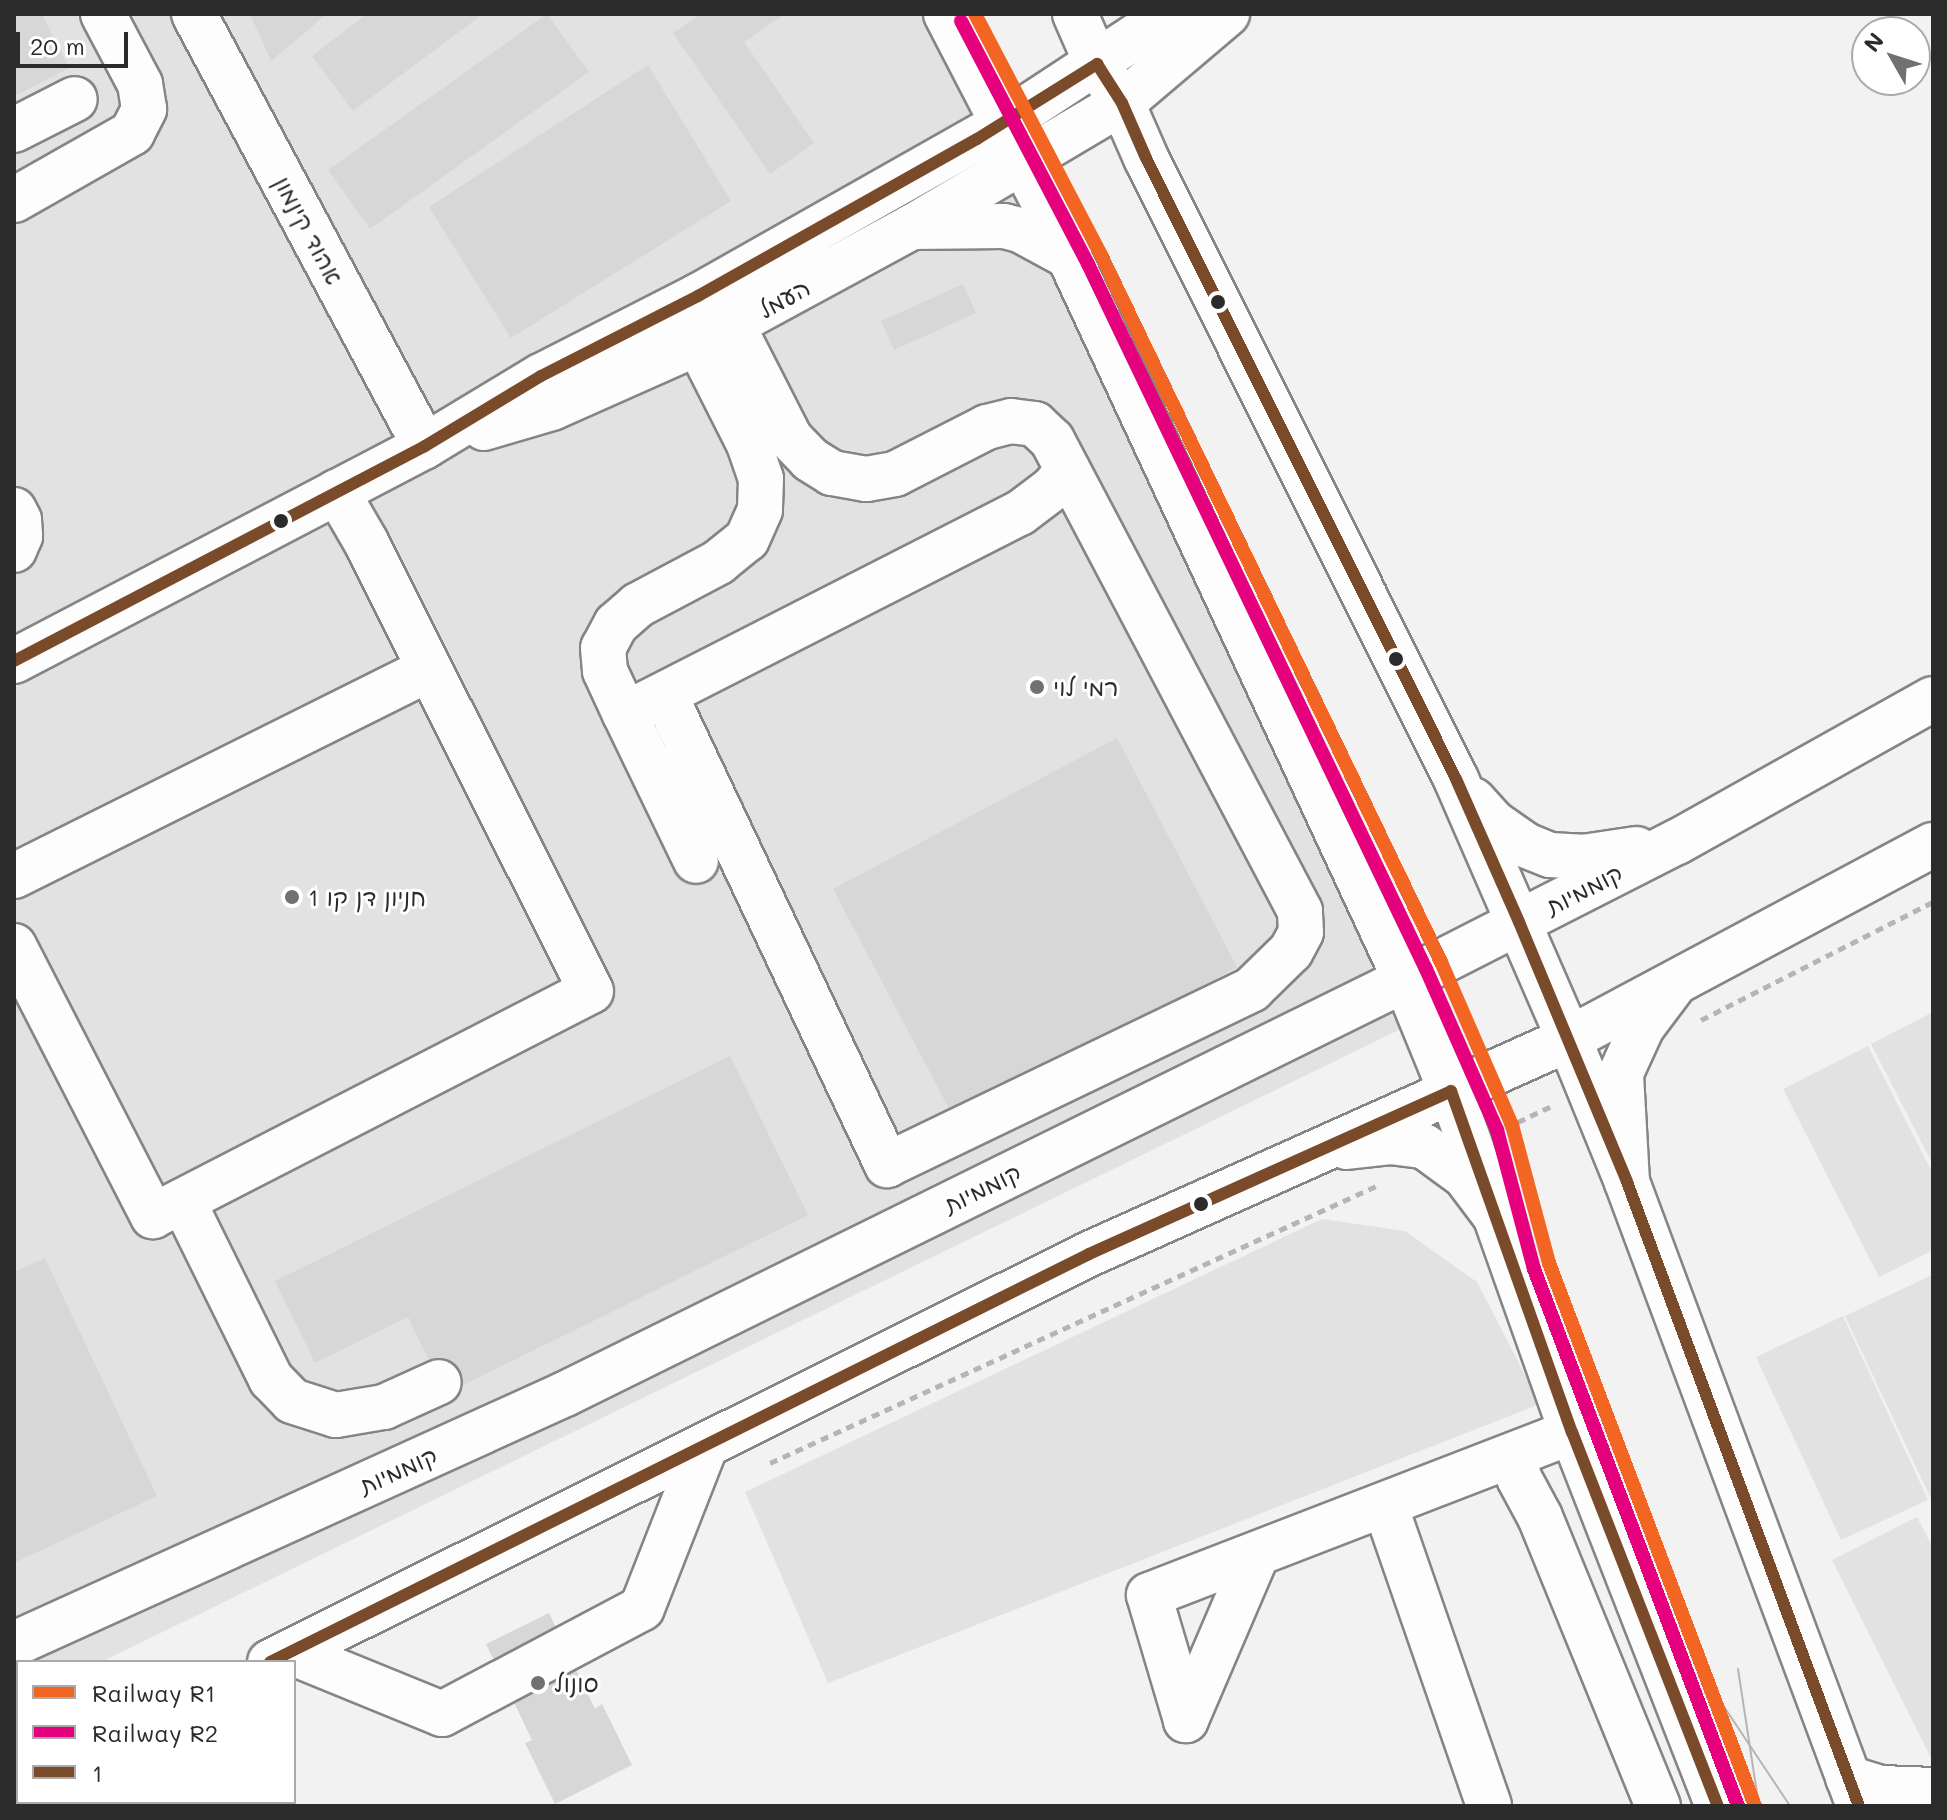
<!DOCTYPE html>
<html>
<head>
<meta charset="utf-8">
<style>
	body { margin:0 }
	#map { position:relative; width:1947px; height:1820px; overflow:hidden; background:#f2f2f2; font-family:Mali,"Playpen Sans Hebrew",sans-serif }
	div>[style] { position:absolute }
	.built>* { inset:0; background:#e2e2e2 }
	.building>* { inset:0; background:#d7d7d7 }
	.path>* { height:5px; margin-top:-2.5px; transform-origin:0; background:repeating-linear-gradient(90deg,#b5b5b5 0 8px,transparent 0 14px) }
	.roads { filter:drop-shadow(2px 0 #858585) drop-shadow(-2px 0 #858585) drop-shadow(0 2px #858585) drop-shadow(0 -2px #858585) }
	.minor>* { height:44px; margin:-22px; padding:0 22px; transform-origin:22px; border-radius:22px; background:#fdfdfd }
	.major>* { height:44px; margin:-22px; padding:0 22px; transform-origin:22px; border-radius:22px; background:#fdfdfd }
	.tram>* { height:2px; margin:-1px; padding:0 1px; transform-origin:1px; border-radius:1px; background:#b5b5b5 }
	.bus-1>* { height:12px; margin:-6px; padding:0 6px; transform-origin:6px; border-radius:6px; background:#7a4b2a }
	.rail-1>* { height:14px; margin:-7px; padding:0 7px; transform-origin:7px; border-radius:7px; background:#f26522 }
	.rail-2>* { height:14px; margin:-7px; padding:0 7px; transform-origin:7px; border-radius:7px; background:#e5007d }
	.dots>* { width:22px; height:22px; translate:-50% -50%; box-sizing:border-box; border:4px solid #fff; border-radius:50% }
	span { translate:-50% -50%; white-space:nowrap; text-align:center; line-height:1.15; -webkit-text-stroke:6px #fff; paint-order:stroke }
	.street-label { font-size:24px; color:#2b2b2b }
	.poi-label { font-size:24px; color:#2b2b2b }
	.left { translate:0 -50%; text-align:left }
	.frame { position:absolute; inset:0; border:16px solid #2b2b2b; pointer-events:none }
	.legend { position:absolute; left:16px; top:1660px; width:280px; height:144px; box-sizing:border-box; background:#fff; border:2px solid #aaa; margin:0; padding:10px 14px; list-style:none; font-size:24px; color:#2b2b2b }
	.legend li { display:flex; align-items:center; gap:16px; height:40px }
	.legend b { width:40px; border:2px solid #aaa }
	.north { position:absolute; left:1851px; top:16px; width:80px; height:80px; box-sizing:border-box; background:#fff; border:2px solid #aaa; border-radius:50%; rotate:309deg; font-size:22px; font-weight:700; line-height:32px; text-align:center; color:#2b2b2b }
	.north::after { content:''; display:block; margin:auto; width:28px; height:36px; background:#717171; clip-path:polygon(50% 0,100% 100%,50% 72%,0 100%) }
	.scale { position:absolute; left:16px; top:32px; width:112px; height:36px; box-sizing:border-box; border:4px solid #2b2b2b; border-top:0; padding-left:10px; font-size:24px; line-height:28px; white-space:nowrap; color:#2b2b2b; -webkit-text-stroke:6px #fff; paint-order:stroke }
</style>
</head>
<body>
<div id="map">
	<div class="built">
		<div style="clip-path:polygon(14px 14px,924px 14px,1448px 1006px,101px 1662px,18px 1662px,18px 1702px,14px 1704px)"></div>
		<div style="clip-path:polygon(1933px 1012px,1933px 1165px,1871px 1044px)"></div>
		<div style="clip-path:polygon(1868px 1046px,1933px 1174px,1933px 1250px,1879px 1277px,1783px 1089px)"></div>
		<div style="clip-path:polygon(1322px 1219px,1405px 1231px,1477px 1282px,1540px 1404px,828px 1683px,745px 1492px)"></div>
		<div style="clip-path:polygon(1932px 1275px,1933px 1498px,1931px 1499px,1845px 1316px)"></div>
		<div style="clip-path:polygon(1843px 1316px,1928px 1500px,1841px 1540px,1756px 1357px)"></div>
		<div style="clip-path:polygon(1917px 1517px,1933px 1548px,1933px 1762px,1832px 1560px)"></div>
	</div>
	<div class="building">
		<div style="clip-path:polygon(14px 14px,42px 14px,69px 68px,14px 96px)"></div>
		<div style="clip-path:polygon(250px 14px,327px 14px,271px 61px)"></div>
		<div style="clip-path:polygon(367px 14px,483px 14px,353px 111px,312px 56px)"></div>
		<div style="clip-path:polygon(547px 14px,589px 72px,370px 229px,328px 170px)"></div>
		<div style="clip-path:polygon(701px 14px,785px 14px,744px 42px,814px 143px,770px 174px,673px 33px)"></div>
		<div style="clip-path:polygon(648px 65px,731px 201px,511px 338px,429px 207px)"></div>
		<div style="clip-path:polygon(963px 284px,976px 313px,894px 350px,881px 321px)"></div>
		<div style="clip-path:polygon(1117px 738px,1237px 967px,954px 1118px,833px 889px)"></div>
		<div style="clip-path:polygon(730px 1056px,808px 1215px,445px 1394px,408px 1317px,315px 1363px,275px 1281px)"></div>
		<div style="clip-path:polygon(45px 1258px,157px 1496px,14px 1563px,14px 1272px)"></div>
		<div style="clip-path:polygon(549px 1613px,595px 1709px,602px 1704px,632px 1765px,555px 1804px,525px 1743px,532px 1740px,486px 1644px)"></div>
		<div style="clip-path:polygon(198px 1802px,255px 1802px,257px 1806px,190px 1806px)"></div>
	</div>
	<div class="path">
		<div style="left:1701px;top:1020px;width:260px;rotate:-27deg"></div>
		<div style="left:1505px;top:1128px;width:54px;rotate:-25.1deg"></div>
		<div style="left:770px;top:1463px;width:666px;rotate:-24.56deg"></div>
	</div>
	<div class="roads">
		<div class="minor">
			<div style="left:194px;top:14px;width:490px;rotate:61.9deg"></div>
			<div style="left:14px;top:130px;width:68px;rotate:-26.9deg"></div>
			<div style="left:14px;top:200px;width:136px;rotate:-29.6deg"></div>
			<div style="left:132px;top:133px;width:27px;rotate:-63deg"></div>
			<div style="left:144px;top:109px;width:25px;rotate:-99deg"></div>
			<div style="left:140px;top:84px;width:79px;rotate:-117.9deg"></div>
			<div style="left:484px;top:428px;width:71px;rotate:-16.4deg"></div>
			<div style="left:552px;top:408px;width:160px;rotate:-24deg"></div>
			<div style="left:698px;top:343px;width:243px;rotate:-28.5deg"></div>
			<div style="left:912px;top:227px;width:244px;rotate:-30.6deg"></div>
			<div style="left:1122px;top:103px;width:138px;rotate:-40.3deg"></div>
			<div style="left:14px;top:510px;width:11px;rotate:63deg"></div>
			<div style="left:19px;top:520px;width:16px;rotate:86deg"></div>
			<div style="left:20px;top:536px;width:15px;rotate:113deg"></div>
			<div style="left:14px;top:661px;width:464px;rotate:-27.6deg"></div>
			<div style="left:425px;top:446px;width:135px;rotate:-31.1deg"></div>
			<div style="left:541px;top:376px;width:176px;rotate:-27deg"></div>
			<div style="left:698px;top:296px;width:352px;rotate:-29.5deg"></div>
			<div style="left:1004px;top:123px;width:199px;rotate:-33.3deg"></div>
			<div style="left:665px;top:695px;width:520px;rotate:64.72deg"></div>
			<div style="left:887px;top:1165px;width:405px;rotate:-25.7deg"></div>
			<div style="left:1252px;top:989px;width:54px;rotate:-44.3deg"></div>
			<div style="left:1291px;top:951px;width:21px;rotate:-62deg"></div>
			<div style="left:1301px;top:932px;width:21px;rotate:-93deg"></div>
			<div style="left:1300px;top:911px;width:532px;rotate:-117.77deg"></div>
			<div style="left:1052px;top:440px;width:23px;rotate:-137deg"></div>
			<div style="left:1035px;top:424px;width:24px;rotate:-173deg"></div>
			<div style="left:1011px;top:421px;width:25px;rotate:166deg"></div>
			<div style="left:987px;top:427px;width:103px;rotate:152.9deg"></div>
			<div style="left:895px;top:474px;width:29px;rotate:170deg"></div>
			<div style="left:866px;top:479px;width:35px;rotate:-170deg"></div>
			<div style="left:832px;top:473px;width:26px;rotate:-148deg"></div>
			<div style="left:810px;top:459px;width:29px;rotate:-134deg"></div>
			<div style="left:790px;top:438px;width:126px;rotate:-117deg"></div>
			<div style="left:733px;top:326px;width:46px;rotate:-139.4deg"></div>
			<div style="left:698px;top:296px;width:47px;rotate:90deg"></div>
			<div style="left:698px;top:343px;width:113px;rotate:63.2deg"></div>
			<div style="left:749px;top:444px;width:37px;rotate:71deg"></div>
			<div style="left:761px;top:479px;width:31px;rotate:92deg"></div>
			<div style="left:760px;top:510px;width:32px;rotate:114deg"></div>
			<div style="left:747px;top:539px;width:36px;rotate:141deg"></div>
			<div style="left:719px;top:562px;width:92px;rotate:152deg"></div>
			<div style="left:638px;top:605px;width:29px;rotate:139deg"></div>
			<div style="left:616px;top:624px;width:27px;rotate:118deg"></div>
			<div style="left:603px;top:648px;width:23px;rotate:85deg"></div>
			<div style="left:605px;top:671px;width:47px;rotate:65.1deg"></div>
			<div style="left:625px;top:714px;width:443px;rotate:-27deg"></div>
			<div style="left:1020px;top:513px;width:41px;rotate:-37.1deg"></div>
			<div style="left:1053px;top:488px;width:23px;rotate:-50deg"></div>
			<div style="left:625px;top:714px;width:163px;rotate:64.2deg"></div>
			<div style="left:14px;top:876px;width:464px;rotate:-26.5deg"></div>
			<div style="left:14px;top:946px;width:304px;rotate:62.8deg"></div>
			<div style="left:153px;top:1216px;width:492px;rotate:-27.2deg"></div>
			<div style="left:591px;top:991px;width:502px;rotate:-116.62deg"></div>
			<div style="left:366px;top:542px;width:58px;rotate:-120.1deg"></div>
			<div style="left:1569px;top:1039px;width:154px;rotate:67.9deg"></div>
			<div style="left:1627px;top:1182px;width:666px;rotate:69.61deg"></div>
			<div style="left:1451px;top:1091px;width:362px;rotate:70.5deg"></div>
			<div style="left:1572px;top:1432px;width:401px;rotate:68.7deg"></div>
			<div style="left:183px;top:1201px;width:199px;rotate:63.7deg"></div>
			<div style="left:271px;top:1379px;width:30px;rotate:46deg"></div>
			<div style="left:292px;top:1401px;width:46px;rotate:17.7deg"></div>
			<div style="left:336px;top:1415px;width:49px;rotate:-9.5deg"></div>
			<div style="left:384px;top:1407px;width:60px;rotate:-24.4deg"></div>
			<div style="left:1513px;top:1455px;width:24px;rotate:75deg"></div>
			<div style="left:1519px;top:1478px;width:44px;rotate:61.7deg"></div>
			<div style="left:1540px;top:1517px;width:312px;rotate:67.8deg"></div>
			<div style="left:1385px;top:1505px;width:318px;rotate:70.9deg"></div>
			<div style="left:1257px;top:1554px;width:181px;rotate:113.2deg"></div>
			<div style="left:1186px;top:1720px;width:130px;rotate:-106.5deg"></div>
			<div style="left:1149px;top:1595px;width:453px;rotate:-21.1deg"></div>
			<div style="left:290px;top:1652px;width:164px;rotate:22.2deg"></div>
			<div style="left:442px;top:1714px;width:226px;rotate:-27.9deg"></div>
			<div style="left:642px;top:1608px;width:175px;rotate:-68.6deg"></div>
			<div style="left:1848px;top:1778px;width:34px;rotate:17deg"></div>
			<div style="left:1881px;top:1788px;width:52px;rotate:2.2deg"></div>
		</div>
		<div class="major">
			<div style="left:946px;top:14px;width:220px;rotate:62.6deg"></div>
			<div style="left:1047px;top:209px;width:849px;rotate:65.06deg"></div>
			<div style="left:1405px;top:979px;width:121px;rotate:67.7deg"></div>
			<div style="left:1075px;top:14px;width:55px;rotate:66.3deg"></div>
			<div style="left:1097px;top:64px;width:46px;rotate:57.3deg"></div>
			<div style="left:1122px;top:103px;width:60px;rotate:66.4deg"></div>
			<div style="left:1146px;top:158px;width:694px;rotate:63.47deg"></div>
			<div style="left:1456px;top:779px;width:283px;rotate:66.5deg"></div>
			<div style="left:912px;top:227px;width:92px;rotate:-0.6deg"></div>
			<div style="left:1004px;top:226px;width:16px;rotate:14deg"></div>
			<div style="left:1020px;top:230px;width:55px;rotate:28.4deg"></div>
			<div style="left:1473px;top:800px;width:31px;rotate:48deg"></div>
			<div style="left:1494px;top:823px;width:38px;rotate:35deg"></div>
			<div style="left:1525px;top:845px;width:27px;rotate:22deg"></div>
			<div style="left:1550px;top:855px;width:33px;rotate:3deg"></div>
			<div style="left:1583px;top:857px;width:54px;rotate:-8.6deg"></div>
			<div style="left:1347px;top:1147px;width:43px;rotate:-6.6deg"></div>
			<div style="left:1390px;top:1142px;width:34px;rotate:7deg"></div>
			<div style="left:1424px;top:1146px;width:51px;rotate:36.2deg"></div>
			<div style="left:1465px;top:1176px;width:56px;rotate:52.9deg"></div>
			<div style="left:1627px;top:1182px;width:109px;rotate:-93.2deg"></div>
			<div style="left:1621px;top:1073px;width:51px;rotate:-65.5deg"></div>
			<div style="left:1642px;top:1027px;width:50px;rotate:-53.1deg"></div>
			<div style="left:14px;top:1644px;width:605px;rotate:-24.4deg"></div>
			<div style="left:565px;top:1394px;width:977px;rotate:-26.25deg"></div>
			<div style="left:1441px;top:962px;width:265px;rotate:-27deg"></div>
			<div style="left:1677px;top:842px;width:293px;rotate:-29.2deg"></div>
			<div style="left:270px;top:1662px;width:915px;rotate:-26.48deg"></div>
			<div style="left:1089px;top:1254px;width:526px;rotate:-24.13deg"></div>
			<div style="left:1569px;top:1039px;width:412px;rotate:-28.1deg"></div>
			<div style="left:14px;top:1787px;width:4px;rotate:-27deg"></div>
		</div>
	</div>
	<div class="tram">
		<div style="left:1738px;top:1669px;width:139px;rotate:81.3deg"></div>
		<div style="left:1705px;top:1678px;width:154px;rotate:56.4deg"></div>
	</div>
	<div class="bus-1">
		<div style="left:14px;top:661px;width:464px;rotate:-27.6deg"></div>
		<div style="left:425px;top:446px;width:135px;rotate:-31.1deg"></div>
		<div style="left:541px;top:376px;width:176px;rotate:-27deg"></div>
		<div style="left:698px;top:296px;width:320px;rotate:-29.4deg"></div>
		<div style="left:977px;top:139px;width:142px;rotate:-32deg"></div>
		<div style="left:1097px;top:64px;width:46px;rotate:57.3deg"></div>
		<div style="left:1122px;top:103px;width:60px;rotate:66.4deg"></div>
		<div style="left:1146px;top:158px;width:694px;rotate:63.47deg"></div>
		<div style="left:1456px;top:779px;width:156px;rotate:66.2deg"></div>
		<div style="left:1519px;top:922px;width:282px;rotate:67.4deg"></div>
		<div style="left:1627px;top:1182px;width:666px;rotate:69.61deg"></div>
		<div style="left:270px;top:1662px;width:915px;rotate:-26.48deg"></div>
		<div style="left:1089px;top:1254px;width:397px;rotate:-24.2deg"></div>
		<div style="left:1451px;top:1091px;width:362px;rotate:70.5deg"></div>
		<div style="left:1572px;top:1432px;width:401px;rotate:68.7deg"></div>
	</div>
	<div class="rail-1">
		<div style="left:975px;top:14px;width:274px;rotate:62.4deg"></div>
		<div style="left:1102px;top:257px;width:782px;rotate:64.32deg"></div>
		<div style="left:1441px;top:962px;width:178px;rotate:66.5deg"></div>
		<div style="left:1512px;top:1125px;width:143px;rotate:75deg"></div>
		<div style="left:1549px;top:1263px;width:581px;rotate:69.22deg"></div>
	</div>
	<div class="rail-2">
		<div style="left:961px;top:21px;width:274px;rotate:62.4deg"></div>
		<div style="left:1088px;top:264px;width:782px;rotate:64.39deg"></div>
		<div style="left:1426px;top:969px;width:176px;rotate:66.2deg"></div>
		<div style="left:1497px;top:1130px;width:144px;rotate:75.1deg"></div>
		<div style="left:1534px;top:1269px;width:574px;rotate:69.2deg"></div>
	</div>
	<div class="dots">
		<div style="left:1218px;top:302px;background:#2b2b2b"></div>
		<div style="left:281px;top:521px;background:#2b2b2b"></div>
		<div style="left:1396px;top:659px;background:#2b2b2b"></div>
		<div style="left:1037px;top:687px;background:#717171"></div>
		<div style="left:292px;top:897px;background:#717171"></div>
		<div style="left:1201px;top:1204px;background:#2b2b2b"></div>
		<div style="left:538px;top:1683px;background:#717171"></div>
	</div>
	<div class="street-label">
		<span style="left:309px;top:230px;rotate:62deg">אהוד קינמון</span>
		<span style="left:784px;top:298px;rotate:-29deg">העמל</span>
		<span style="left:1584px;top:889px;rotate:-27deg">קוממיות</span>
		<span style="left:982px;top:1188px;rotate:-26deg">קוממיות</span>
		<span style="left:398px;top:1470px;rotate:-24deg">קוממיות</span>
	</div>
	<div class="poi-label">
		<span class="left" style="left:1053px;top:687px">רמי לוי</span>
		<span class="left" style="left:308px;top:897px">חניון דן קו 1</span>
		<span class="left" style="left:554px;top:1683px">סונול</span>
	</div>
	<div class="frame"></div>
	<ul class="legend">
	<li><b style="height:10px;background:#f26522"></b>Railway R1</li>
	<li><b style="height:10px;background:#e5007d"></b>Railway R2</li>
	<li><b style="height:10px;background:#7a4b2a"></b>1</li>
	</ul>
	<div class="north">N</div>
	<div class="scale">20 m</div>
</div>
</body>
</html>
